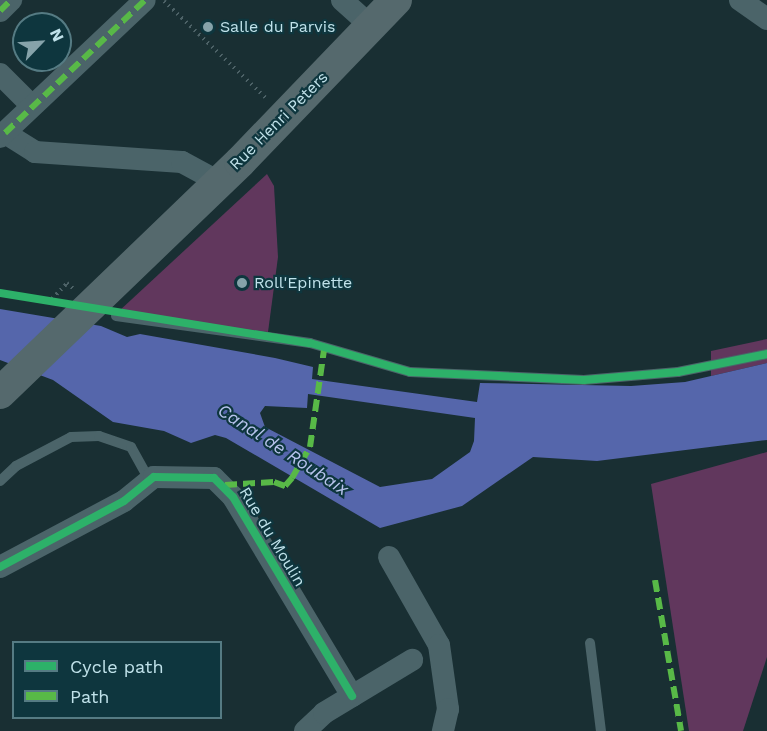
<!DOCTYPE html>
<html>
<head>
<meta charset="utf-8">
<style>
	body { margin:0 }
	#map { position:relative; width:767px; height:731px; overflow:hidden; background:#192f33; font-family:"Work Sans",sans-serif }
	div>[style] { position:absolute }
	.green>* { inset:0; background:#61375d }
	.water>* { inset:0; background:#5566ab }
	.path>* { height:4px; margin-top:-2px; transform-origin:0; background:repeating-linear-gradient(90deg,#4d6267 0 1.5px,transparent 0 6px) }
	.lane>* { height:10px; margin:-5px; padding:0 5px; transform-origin:5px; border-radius:5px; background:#4b6469 }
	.street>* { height:22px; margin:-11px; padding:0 11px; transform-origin:11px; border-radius:11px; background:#4b6469 }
	.secondary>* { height:32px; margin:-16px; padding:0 16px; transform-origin:16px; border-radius:16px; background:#55696d }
	.quiet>* { height:6px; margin-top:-3px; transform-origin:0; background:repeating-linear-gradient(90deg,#58b947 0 12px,transparent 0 18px) }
	.cycleway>* { height:8px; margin:-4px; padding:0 4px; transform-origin:4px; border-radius:4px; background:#2db169 }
	.dots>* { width:16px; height:16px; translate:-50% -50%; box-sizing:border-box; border:3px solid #0e363e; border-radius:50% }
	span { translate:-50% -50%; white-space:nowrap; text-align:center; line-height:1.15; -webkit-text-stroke:4.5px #0e363e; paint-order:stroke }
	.poi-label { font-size:16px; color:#c0e2ea }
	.left { translate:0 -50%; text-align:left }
	.street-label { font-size:16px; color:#c0e2ea }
	.water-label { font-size:18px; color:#b7c3ec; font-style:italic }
	.legend { position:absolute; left:12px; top:641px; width:210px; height:78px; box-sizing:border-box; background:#0e363e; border:2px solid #557b83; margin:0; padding:8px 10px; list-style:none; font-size:18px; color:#c0e2ea }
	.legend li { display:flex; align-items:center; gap:12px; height:30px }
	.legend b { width:30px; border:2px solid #557b83 }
	.north { position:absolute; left:12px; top:12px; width:60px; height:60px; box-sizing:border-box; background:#0e363e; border:2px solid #557b83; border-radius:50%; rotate:65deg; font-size:16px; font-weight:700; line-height:24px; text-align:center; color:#c0e2ea }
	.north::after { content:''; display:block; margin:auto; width:21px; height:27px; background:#86a3aa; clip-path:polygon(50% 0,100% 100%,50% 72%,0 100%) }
</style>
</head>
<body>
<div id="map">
	<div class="green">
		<div style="clip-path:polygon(267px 174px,274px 186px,278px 257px,268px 332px,118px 312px)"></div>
		<div style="clip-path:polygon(767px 339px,767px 363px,711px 376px,711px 351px)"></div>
		<div style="clip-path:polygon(767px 452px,767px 657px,743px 731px,689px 731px,651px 484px)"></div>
	</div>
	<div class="water">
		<div style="clip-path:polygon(evenodd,0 309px,101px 326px,127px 337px,140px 334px,275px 358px,313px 367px,312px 379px,477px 402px,480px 383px,631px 386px,685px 382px,767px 363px,767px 440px,597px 461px,533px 457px,462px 506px,380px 528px,226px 438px,215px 435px,191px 443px,164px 431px,113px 422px,53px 380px,0 360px,0 309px,308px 394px,475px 418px,474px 441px,470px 452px,432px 479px,380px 487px,265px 427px,260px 413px,265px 406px,307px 408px,308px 394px)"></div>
	</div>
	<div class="path">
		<div style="left:164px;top:1px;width:142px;rotate:43.6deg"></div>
		<div style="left:48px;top:303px;width:28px;rotate:-46deg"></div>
		<div style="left:67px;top:283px;width:9px;rotate:41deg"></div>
	</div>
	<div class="lane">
		<div style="left:116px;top:316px;width:196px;rotate:7.9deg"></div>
		<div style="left:310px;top:343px;width:104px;rotate:16.2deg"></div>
		<div style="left:410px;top:372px;width:174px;rotate:2.6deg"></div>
		<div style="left:584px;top:380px;width:94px;rotate:-4.9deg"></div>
		<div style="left:678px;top:372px;width:91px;rotate:-11.4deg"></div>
		<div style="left:0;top:481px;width:22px;rotate:-43deg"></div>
		<div style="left:16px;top:466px;width:62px;rotate:-27.8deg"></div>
		<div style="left:71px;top:437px;width:28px;rotate:-2deg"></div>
		<div style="left:99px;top:436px;width:34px;rotate:19deg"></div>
		<div style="left:131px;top:447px;width:38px;rotate:61deg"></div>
		<div style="left:590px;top:643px;width:89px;rotate:82.9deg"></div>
	</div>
	<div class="street">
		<div style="left:342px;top:0;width:39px;rotate:42deg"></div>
		<div style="left:740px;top:0;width:33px;rotate:35deg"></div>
		<div style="left:0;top:11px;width:16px;rotate:-45deg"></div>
		<div style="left:0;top:74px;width:45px;rotate:45deg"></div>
		<div style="left:5px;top:133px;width:36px;rotate:32deg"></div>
		<div style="left:35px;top:152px;width:147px;rotate:3.9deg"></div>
		<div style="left:182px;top:162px;width:42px;rotate:28.4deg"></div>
		<div style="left:0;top:137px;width:199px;rotate:-43.4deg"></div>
		<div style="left:389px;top:557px;width:101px;rotate:60.4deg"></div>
		<div style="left:439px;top:645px;width:65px;rotate:82deg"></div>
		<div style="left:448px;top:709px;width:23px;rotate:103deg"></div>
		<div style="left:0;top:567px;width:140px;rotate:-28deg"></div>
		<div style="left:124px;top:501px;width:38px;rotate:-39deg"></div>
		<div style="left:154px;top:477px;width:60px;rotate:1deg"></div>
		<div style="left:214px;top:478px;width:27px;rotate:45deg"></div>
		<div style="left:233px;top:497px;width:232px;rotate:59.1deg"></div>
		<div style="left:305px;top:731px;width:26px;rotate:-43deg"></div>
		<div style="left:324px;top:713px;width:103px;rotate:-31.1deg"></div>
	</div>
	<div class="secondary">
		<div style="left:0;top:393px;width:333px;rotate:-43.9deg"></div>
		<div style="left:240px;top:162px;width:225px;rotate:-46.1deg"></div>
	</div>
	<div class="quiet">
		<div style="left:0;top:11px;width:16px;rotate:-45deg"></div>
		<div style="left:5px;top:133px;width:193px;rotate:-43.5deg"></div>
		<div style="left:225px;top:485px;width:49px;rotate:-3.5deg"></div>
		<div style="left:274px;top:482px;width:12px;rotate:20deg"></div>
		<div style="left:285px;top:486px;width:11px;rotate:-49deg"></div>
		<div style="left:292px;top:478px;width:36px;rotate:-60deg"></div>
		<div style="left:310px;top:447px;width:98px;rotate:-81.8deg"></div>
		<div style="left:655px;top:580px;width:153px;rotate:80.2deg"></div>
	</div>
	<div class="cycleway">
		<div style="left:0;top:293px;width:314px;rotate:9.2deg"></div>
		<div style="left:310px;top:343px;width:104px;rotate:16.2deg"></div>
		<div style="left:410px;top:372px;width:174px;rotate:2.6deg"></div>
		<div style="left:584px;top:380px;width:94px;rotate:-4.9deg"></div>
		<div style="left:678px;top:372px;width:91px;rotate:-11.4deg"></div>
		<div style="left:0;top:567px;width:140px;rotate:-28deg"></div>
		<div style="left:124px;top:501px;width:38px;rotate:-39deg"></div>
		<div style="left:154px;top:477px;width:60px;rotate:1deg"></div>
		<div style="left:214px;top:478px;width:27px;rotate:45deg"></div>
		<div style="left:233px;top:497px;width:232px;rotate:59.1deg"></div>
	</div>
	<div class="dots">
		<div style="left:208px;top:27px;background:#86a3aa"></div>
		<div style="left:242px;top:283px;background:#86a3aa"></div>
	</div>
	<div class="poi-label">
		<span class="left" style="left:220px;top:27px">Salle du Parvis</span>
		<span class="left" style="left:254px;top:283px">Roll'Epinette</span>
	</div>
	<div class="street-label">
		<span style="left:279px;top:121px;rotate:-45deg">Rue Henri Peters</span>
		<span style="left:272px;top:537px;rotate:59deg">Rue du Moulin</span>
	</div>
	<div class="water-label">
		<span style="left:283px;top:450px;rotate:33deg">Canal de Roubaix</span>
	</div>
	<ul class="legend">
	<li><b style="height:8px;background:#2db169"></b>Cycle path</li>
	<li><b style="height:8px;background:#58b947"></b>Path</li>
	</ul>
	<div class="north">N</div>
</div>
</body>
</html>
